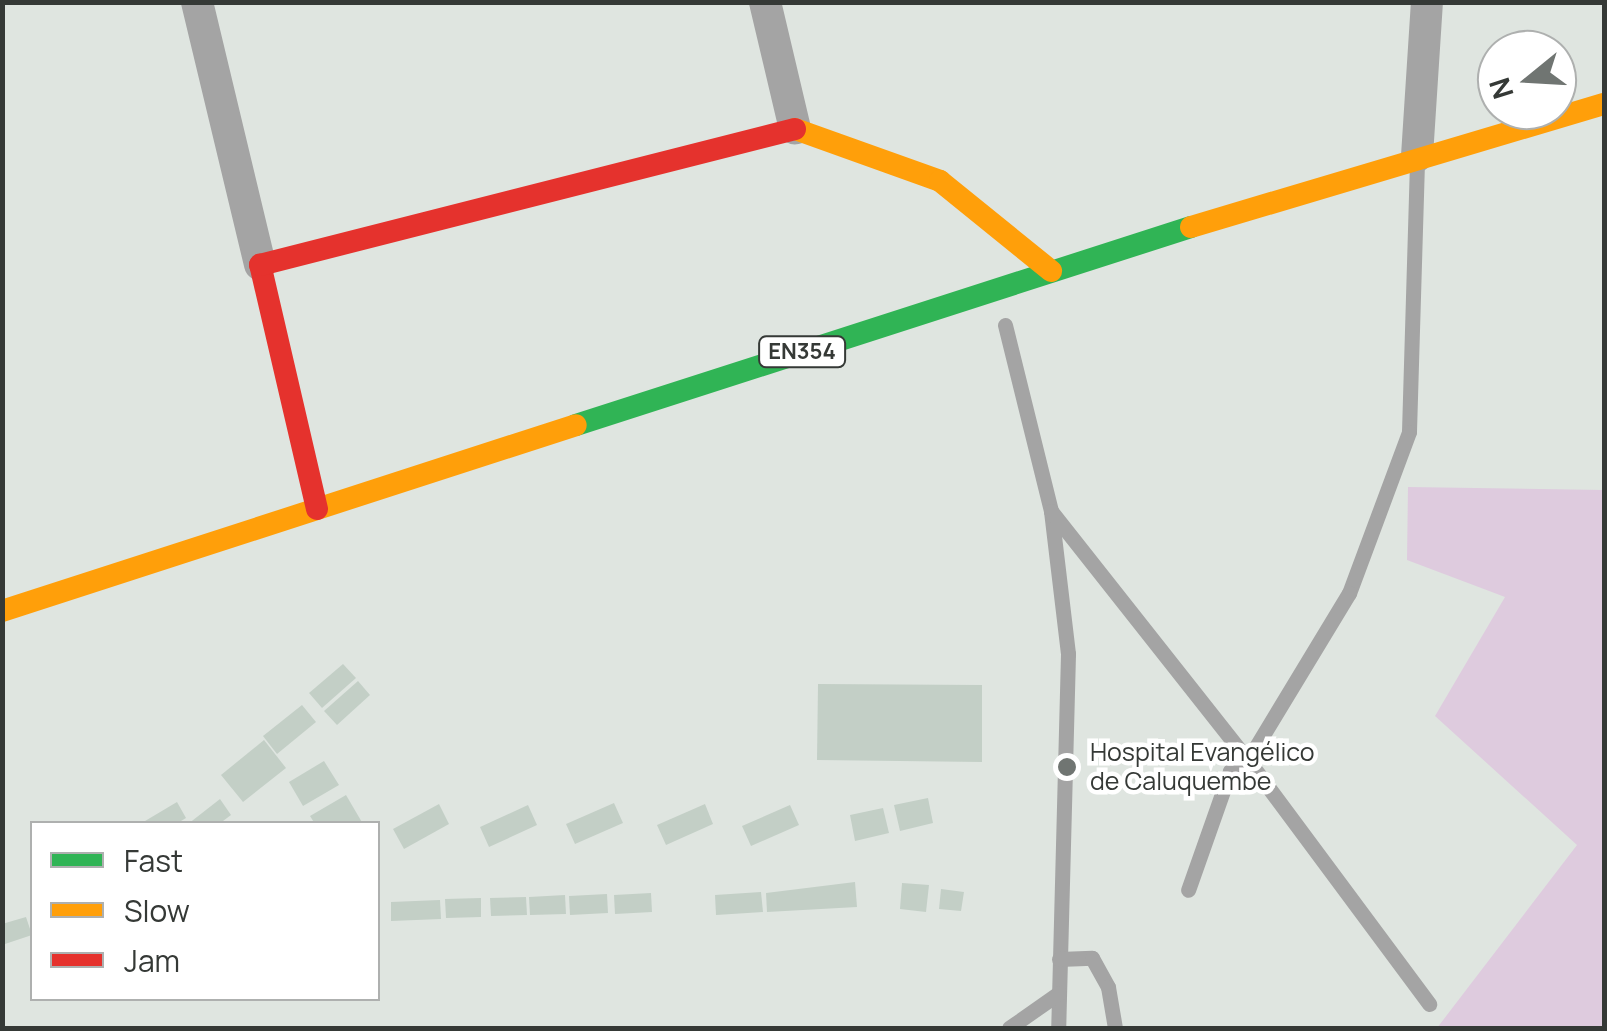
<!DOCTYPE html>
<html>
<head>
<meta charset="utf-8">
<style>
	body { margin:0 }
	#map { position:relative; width:1607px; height:1031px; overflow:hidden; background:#dfe5e0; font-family:Manrope,sans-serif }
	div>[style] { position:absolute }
	.green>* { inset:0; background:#decbde }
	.building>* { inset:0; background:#c3cfc6 }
	.lane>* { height:15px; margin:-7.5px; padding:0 7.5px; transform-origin:7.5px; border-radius:7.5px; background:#a4a4a4 }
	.street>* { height:32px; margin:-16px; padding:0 16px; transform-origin:16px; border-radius:16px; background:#a4a4a4 }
	.fast>* { height:22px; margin:-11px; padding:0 11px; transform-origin:11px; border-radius:11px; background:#30b455 }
	.slow>* { height:22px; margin:-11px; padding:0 11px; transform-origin:11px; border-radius:11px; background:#ff9f0a }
	.jam>* { height:22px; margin:-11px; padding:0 11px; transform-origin:11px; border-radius:11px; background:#e5322d }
	.dots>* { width:28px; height:28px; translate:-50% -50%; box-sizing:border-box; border:5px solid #fff; border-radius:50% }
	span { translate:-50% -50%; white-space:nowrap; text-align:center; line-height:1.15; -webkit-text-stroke:9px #fff; paint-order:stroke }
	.shield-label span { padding:2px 8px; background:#fff; border:2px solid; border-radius:8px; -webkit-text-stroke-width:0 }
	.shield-label { font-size:22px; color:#353936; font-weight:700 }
	.poi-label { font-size:25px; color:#353936 }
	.left { translate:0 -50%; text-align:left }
	.frame { position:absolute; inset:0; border:5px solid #353936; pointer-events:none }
	.legend { position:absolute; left:30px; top:821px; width:350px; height:180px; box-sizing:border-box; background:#fff; border:2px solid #aeb0af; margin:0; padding:12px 18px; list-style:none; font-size:30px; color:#353936 }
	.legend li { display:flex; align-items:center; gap:20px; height:50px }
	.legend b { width:50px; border:2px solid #aeb0af }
	.north { position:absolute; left:1477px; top:30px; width:100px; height:100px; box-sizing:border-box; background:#fff; border:2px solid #aeb0af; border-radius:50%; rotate:252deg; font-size:28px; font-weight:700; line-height:40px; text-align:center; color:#353936 }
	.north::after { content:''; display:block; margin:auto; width:35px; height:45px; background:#707572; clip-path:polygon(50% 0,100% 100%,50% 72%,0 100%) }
</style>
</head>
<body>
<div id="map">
	<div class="green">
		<div style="clip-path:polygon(1408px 487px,1604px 490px,1604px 1028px,1437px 1028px,1577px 845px,1435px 716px,1505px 597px,1407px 560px)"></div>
	</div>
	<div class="building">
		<div style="clip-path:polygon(343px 664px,356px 678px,322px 708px,309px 693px)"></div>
		<div style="clip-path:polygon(358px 681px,370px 695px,337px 725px,324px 711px)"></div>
		<div style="clip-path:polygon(818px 684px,982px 685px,982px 762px,817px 760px)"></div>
		<div style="clip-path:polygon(302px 705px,316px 722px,277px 754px,263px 736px)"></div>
		<div style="clip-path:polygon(264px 740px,286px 768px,243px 802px,221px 775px)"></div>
		<div style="clip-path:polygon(324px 761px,339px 785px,303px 806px,289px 782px)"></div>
		<div style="clip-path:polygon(346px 795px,363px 824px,315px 824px,310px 816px)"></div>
		<div style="clip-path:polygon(928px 798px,933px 823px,900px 831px,894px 805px)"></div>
		<div style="clip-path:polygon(220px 799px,231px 815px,219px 824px,188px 824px)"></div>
		<div style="clip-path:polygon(177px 802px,186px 818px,176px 824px,140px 824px)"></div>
		<div style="clip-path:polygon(614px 803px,623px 823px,575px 844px,566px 824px)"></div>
		<div style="clip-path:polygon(439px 804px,449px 824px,404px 849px,393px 829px)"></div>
		<div style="clip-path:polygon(705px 804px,713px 824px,666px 845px,657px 825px)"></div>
		<div style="clip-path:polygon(528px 805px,537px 825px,489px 847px,480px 827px)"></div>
		<div style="clip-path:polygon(790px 805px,799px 825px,751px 846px,742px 826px)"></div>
		<div style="clip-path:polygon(883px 808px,889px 833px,855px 841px,850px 815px)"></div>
		<div style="clip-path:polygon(855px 882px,857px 907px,767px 912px,766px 893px)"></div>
		<div style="clip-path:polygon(902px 883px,929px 885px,926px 912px,900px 909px)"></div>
		<div style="clip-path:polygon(941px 889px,964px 892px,961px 911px,939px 909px)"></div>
		<div style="clip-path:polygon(761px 892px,763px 912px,716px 915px,715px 895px)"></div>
		<div style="clip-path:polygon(651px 893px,652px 912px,615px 914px,614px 895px)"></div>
		<div style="clip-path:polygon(607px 894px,608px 913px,570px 915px,569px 896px)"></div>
		<div style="clip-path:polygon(565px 895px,566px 914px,530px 915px,529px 897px)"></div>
		<div style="clip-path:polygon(526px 897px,527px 915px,491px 916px,490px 898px)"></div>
		<div style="clip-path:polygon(481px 898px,481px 917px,446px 918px,445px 899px)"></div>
		<div style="clip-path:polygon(440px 900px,441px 919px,391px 921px,391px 902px)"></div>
		<div style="clip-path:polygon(26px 917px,32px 935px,2px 945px,2px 924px)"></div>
	</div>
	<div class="lane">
		<div style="left:1417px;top:162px;width:270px;rotate:91.7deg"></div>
		<div style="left:1409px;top:432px;width:172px;rotate:110.4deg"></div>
		<div style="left:1349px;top:593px;width:195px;rotate:121.2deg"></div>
		<div style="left:1248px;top:760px;width:304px;rotate:53.4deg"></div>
		<div style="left:1005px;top:325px;width:192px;rotate:76.1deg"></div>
		<div style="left:1051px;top:511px;width:144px;rotate:83.2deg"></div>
		<div style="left:1068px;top:654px;width:374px;rotate:91.5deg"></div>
		<div style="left:1051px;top:511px;width:318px;rotate:51.7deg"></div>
		<div style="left:1248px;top:760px;width:21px;rotate:149deg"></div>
		<div style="left:1230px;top:771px;width:126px;rotate:109.4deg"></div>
		<div style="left:1059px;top:959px;width:33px;rotate:-2deg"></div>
		<div style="left:1092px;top:958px;width:33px;rotate:61deg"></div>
		<div style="left:1108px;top:987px;width:42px;rotate:80.3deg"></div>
		<div style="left:1009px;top:1028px;width:61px;rotate:-35deg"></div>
	</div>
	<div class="street">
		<div style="left:197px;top:2px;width:270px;rotate:76.5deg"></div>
		<div style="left:765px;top:2px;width:130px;rotate:76.7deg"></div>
		<div style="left:1417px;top:156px;width:154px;rotate:-86.3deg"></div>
	</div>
	<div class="fast">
		<div style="left:576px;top:425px;width:646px;rotate:-17.85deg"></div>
	</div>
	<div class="slow">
		<div style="left:795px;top:129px;width:154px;rotate:19.7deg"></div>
		<div style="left:940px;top:181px;width:143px;rotate:39deg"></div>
		<div style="left:1191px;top:227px;width:431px;rotate:-16.6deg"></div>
		<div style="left:2px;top:611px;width:603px;rotate:-17.95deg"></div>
	</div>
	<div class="jam">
		<div style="left:317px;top:509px;width:251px;rotate:-103.1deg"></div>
		<div style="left:260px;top:265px;width:552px;rotate:-14.26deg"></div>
	</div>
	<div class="dots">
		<div style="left:1067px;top:767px;background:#707572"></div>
	</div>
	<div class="shield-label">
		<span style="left:802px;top:352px">EN354</span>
	</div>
	<div class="poi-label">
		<span class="left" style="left:1090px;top:767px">Hospital Evangélico<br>de Caluquembe</span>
	</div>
	<div class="frame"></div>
	<ul class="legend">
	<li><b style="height:12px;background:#30b455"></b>Fast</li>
	<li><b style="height:12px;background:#ff9f0a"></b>Slow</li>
	<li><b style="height:12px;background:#e5322d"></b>Jam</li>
	</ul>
	<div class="north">N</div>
</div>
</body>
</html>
